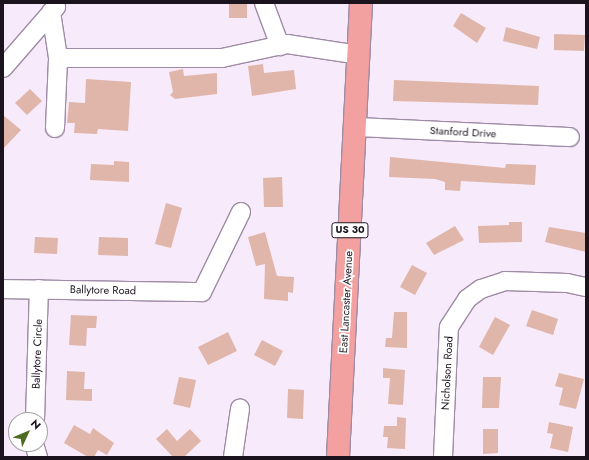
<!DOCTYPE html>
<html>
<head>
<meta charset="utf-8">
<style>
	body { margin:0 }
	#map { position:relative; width:589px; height:460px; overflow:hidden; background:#f7eafb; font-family:Jost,sans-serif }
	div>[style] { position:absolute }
	.building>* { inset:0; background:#e0b6aa }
	.roads { filter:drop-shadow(1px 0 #9f8ba5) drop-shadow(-1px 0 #9f8ba5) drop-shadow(0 1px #9f8ba5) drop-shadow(0 -1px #9f8ba5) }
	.minor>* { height:18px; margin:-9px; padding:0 9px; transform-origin:9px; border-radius:9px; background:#fff }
	.highway>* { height:22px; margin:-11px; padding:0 11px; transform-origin:11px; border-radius:11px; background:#f2a1a0 }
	span { translate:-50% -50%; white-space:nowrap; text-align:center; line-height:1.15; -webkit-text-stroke:3.5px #fff; paint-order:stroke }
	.shield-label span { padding:1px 3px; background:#fff; border:1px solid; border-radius:3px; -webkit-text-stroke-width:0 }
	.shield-label { font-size:10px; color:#1b141e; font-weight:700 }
	.street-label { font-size:11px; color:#1b141e }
	.frame { position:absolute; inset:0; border:4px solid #1b141e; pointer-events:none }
	.north { position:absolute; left:8px; top:412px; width:40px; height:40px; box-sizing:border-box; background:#fff; border:1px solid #a4a1a5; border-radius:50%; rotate:46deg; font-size:11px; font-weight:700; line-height:16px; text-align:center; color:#1b141e }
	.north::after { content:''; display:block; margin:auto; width:14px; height:18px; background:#4e6c21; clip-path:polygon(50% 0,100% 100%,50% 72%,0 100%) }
</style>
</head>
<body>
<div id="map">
	<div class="building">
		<div style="clip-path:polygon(229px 3px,247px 3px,247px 18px,229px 18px)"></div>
		<div style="clip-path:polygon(461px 13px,486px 28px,477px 43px,453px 26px)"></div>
		<div style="clip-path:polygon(506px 27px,540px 37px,537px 49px,503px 41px)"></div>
		<div style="clip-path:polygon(554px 34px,585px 35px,584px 51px,554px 50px)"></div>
		<div style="clip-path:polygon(263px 64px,264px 73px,294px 70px,296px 89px,252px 96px,248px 66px)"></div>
		<div style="clip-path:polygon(183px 69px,184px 76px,217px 73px,217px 94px,175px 99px,170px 95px,173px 92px,169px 72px)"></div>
		<div style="clip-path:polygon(86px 79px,131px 82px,128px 131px,98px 129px,97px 134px,74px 133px,75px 123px,67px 123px,69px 102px,85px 103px)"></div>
		<div style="clip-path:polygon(394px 80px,539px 86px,538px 105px,393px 101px)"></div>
		<div style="clip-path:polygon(30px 89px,42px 101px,27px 115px,15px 103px)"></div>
		<div style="clip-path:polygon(3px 115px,21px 130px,3px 149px)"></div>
		<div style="clip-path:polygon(390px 157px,505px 168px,506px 164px,536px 165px,535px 185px,461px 181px,460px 191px,445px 190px,445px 182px,435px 179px,389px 177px)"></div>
		<div style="clip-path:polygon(114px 161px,129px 162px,129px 182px,90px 180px,91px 164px,114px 165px)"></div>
		<div style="clip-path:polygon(282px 177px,283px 207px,264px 207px,263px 178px)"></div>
		<div style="clip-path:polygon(166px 203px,182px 208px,171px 248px,155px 244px)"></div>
		<div style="clip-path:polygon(509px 222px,522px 222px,522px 242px,479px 243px,478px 226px,509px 225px)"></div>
		<div style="clip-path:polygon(455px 226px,464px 240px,434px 255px,426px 243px)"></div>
		<div style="clip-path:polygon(549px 227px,586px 233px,586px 252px,545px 242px)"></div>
		<div style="clip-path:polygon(265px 232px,277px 276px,294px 277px,293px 293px,288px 292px,288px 301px,264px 299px,265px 264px,256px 266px,248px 237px)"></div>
		<div style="clip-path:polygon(35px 237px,58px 238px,57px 254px,34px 253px)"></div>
		<div style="clip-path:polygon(99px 237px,128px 238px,128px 256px,98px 255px)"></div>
		<div style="clip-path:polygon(412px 265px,427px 273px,415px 295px,400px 287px)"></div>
		<div style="clip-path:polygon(532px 310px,558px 319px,553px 335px,526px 326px)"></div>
		<div style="clip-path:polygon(394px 312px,407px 312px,407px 348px,385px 347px,386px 338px,392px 338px)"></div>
		<div style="clip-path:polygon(71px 315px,97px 316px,96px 328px,87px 328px,86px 346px,69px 345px)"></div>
		<div style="clip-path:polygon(495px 317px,510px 325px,493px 355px,479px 347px)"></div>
		<div style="clip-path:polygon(228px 332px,237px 351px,208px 365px,198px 347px)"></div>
		<div style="clip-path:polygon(262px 340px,283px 351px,275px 366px,254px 355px)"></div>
		<div style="clip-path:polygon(383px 368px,405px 370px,403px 405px,388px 404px,390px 378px,383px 378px)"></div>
		<div style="clip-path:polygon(67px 371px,85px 372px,84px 389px,92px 389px,92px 401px,66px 400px)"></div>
		<div style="clip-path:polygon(559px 373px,584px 379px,576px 409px,559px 405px,563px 388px,555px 386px)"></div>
		<div style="clip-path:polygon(179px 377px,196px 380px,190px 408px,173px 404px)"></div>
		<div style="clip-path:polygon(483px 377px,501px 377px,499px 408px,482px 408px)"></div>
		<div style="clip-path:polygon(288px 389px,304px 390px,303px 419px,287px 418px)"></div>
		<div style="clip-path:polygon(397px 417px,406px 418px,405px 449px,387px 448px,388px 437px,383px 437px,384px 426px,397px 426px)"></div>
		<div style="clip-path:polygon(549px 422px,573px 427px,568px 452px,550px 448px,553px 434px,547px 433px)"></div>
		<div style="clip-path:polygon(74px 425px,90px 434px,93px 428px,114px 443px,107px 455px,98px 450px,94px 457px,88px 457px,64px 443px)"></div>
		<div style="clip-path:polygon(167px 429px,177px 441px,190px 429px,201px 441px,184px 457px,173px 457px,156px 439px)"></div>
		<div style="clip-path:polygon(483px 429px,498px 429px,498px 453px,483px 454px)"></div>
	</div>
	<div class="roads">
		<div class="minor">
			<div style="left:264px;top:3px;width:46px;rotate:69.6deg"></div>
			<div style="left:51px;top:12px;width:47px;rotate:81.3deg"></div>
			<div style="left:58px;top:58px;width:164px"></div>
			<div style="left:222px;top:58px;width:66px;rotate:-12.2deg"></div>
			<div style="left:287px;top:44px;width:74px;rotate:8.6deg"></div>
			<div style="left:3px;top:68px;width:81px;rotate:-49deg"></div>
			<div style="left:356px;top:127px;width:214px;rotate:2.7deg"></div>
			<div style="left:55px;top:128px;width:70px;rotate:-87.5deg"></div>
			<div style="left:3px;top:289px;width:199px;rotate:0.9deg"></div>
			<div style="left:202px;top:292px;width:89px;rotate:-64deg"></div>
			<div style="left:35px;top:420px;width:131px;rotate:-88.3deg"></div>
			<div style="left:34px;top:444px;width:14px;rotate:73deg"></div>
			<div style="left:233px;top:457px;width:49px;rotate:-81.7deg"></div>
			<div style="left:443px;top:457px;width:130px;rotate:-87.4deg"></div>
			<div style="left:449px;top:327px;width:33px;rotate:-57deg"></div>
			<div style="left:467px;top:299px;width:17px;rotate:-36deg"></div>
			<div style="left:481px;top:289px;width:25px;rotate:-18deg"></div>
			<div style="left:505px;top:281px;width:62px;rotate:1.8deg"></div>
			<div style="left:567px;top:283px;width:19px;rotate:12deg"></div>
		</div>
		<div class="highway">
			<div style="left:338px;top:457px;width:455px;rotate:-87.1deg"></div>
		</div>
	</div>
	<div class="shield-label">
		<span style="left:350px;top:230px">US 30</span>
	</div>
	<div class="street-label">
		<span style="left:463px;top:132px;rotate:3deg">Stanford Drive</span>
		<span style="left:103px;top:290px;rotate:1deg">Ballytore Road</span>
		<span style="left:346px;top:302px;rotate:-87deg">East Lancaster Avenue</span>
		<span style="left:37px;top:354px;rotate:-88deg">Ballytore Circle</span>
		<span style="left:447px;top:373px;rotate:-87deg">Nicholson Road</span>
	</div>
	<div class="frame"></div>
	<div class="north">N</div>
</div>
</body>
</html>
